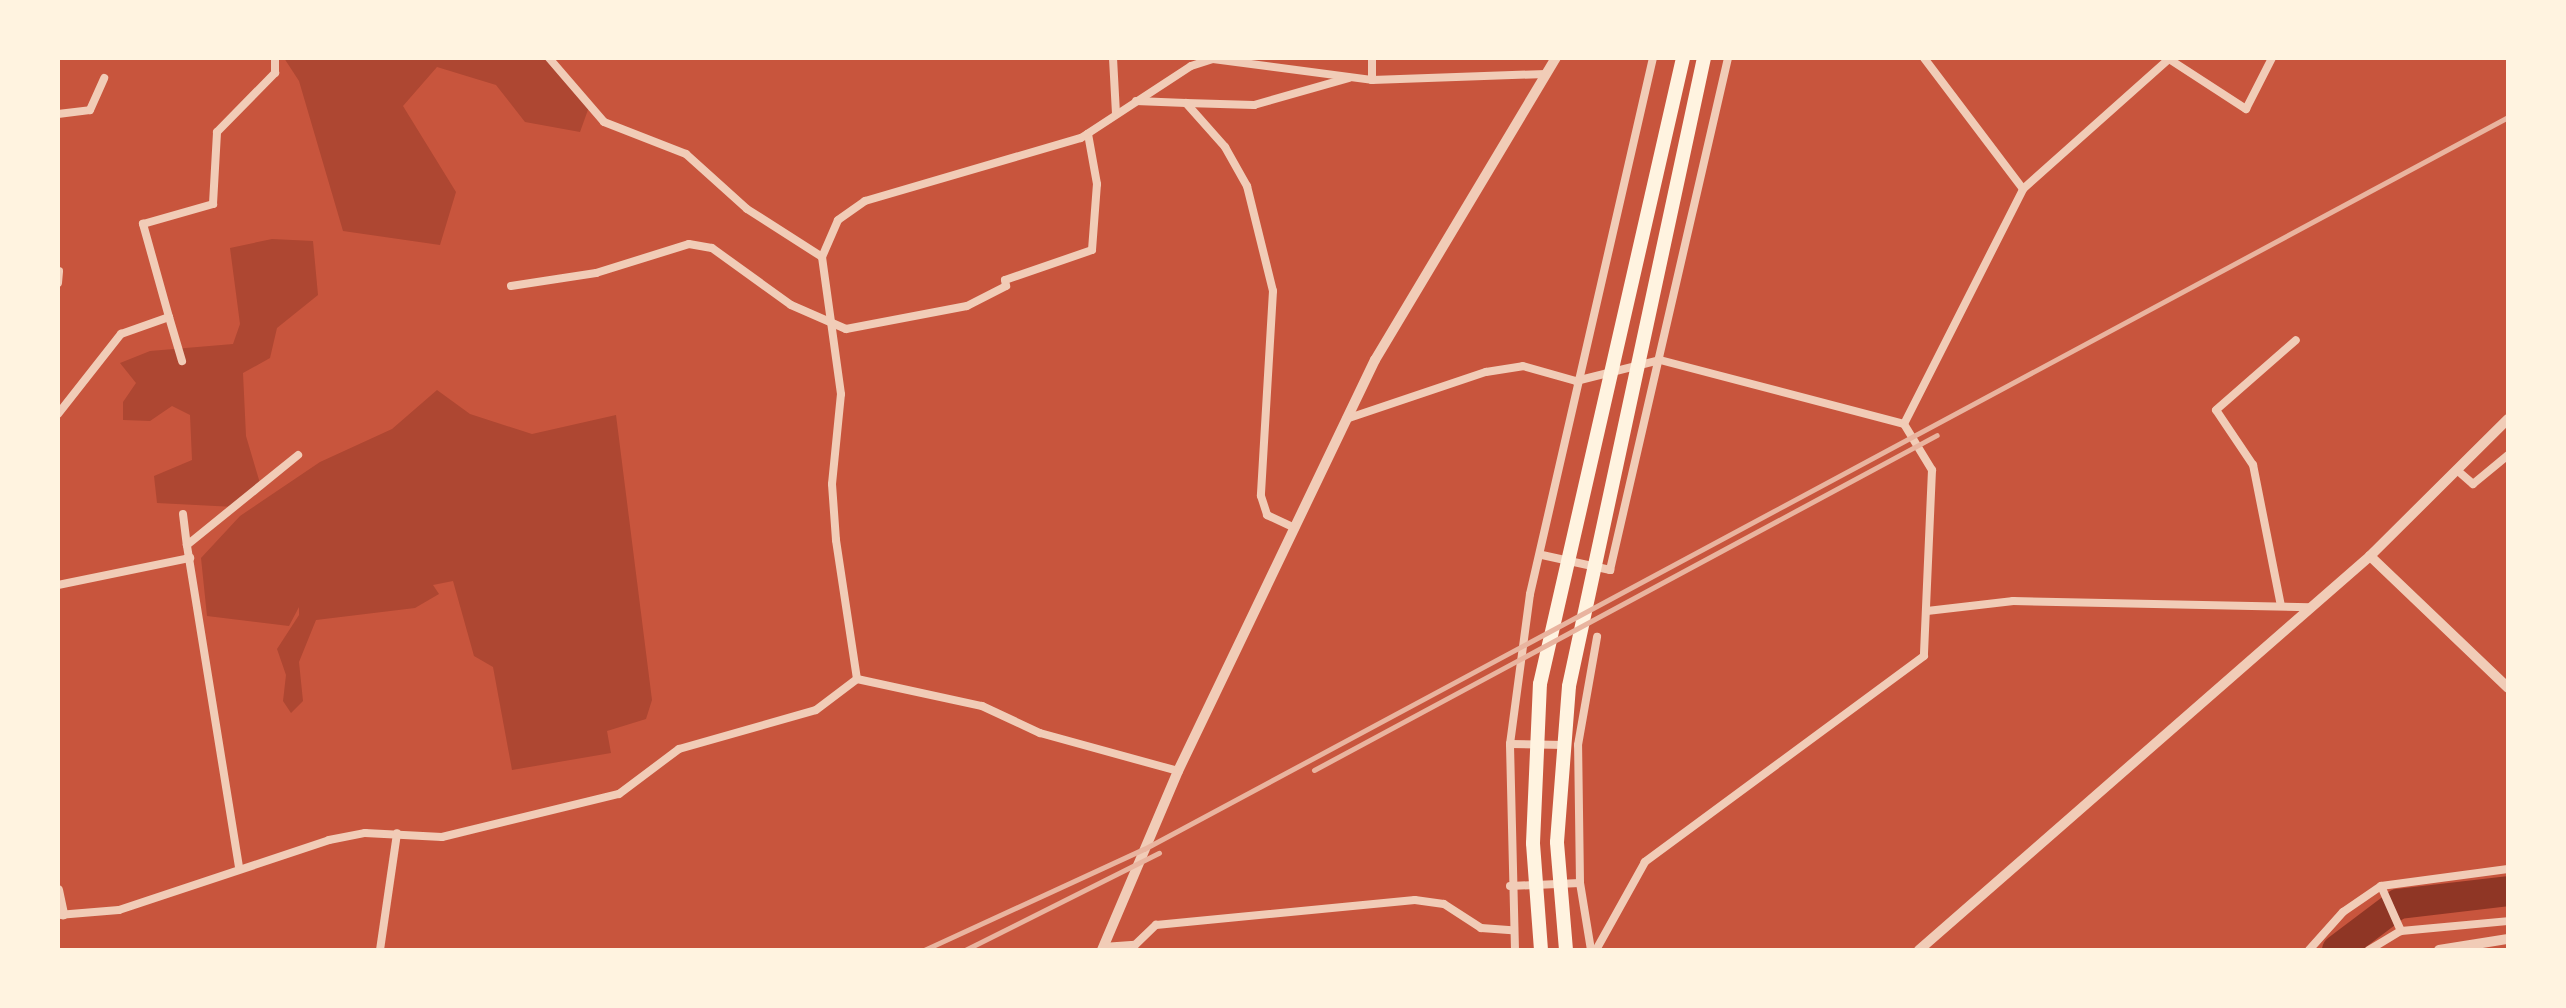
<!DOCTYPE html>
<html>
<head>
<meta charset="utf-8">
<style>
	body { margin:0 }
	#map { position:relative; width:2566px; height:1008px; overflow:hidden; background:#c8553d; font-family:"Golos Text",sans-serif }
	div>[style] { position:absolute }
	.green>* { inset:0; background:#ae4732 }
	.river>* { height:30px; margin:-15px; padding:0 15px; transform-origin:15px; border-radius:15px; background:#8f3625 }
	.minor>* { height:8px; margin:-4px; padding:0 4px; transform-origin:4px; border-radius:4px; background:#f1ccb7 }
	.tertiary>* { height:10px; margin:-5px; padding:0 5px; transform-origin:5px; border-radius:5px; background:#f1ccb7 }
	.trunk>* { height:14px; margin:-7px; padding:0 7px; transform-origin:7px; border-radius:7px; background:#fff3e0 }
	.rail>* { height:5px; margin:-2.5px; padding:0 2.5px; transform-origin:2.5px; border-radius:2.5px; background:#e9b49f }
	span { translate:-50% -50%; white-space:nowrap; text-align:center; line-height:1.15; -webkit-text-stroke:7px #fff3e0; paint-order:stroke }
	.frame { position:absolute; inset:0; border:60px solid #fff3e0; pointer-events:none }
</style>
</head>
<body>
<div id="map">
	<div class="green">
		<div style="clip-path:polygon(284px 58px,551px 58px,589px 107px,580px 132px,525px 122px,496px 85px,437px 67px,403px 106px,456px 192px,440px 245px,343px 231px,299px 81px)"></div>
		<div style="clip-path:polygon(272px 239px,313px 241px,318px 295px,277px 328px,270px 358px,243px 373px,246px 436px,262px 490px,235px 507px,157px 503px,154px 476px,192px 460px,190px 415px,172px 406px,150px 421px,123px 420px,123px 402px,136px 383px,120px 363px,150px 351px,233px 344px,240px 324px,230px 248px)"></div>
		<div style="clip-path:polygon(437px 390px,470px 414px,532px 434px,616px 415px,652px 700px,646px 719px,607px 731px,611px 753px,512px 770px,493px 667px,474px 656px,453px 581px,433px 585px,439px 594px,415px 608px,316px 620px,299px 662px,303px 701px,291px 713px,283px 701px,286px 675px,277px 649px,299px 615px,299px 607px,289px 626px,207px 616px,201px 558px,240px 516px,320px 462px,392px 429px)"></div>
	</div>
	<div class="river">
		<div style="left:2337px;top:950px;width:76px;rotate:-37deg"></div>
		<div style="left:2398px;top:904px;width:111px;rotate:-6.7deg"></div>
	</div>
	<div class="minor">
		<div style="left:549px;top:58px;width:84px;rotate:49.3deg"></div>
		<div style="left:604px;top:122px;width:88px;rotate:21.3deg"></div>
		<div style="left:686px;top:154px;width:82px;rotate:42deg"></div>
		<div style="left:747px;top:209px;width:89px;rotate:32.6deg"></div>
		<div style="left:1113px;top:58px;width:56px;rotate:86.9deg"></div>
		<div style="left:1372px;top:58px;width:22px;rotate:90deg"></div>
		<div style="left:1924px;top:58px;width:164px;rotate:52.9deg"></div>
		<div style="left:1136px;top:101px;width:50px;rotate:2.3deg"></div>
		<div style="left:1186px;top:103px;width:59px;rotate:48.4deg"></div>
		<div style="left:1225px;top:147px;width:45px;rotate:60.6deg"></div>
		<div style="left:1247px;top:186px;width:108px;rotate:76.1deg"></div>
		<div style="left:1273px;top:291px;width:205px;rotate:93.4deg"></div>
		<div style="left:1261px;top:496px;width:20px;rotate:72deg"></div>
		<div style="left:1267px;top:515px;width:31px;rotate:25deg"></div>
		<div style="left:1186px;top:103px;width:68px;rotate:1.7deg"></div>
		<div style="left:1254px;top:105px;width:99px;rotate:-15.9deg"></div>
		<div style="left:58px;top:114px;width:32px;rotate:-7deg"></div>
		<div style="left:90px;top:110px;width:35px;rotate:-66deg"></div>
		<div style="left:58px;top:283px;width:12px;rotate:-85deg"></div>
		<div style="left:511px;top:286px;width:86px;rotate:-8.7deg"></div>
		<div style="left:596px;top:273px;width:97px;rotate:-17.3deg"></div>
		<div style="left:689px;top:244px;width:23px;rotate:10deg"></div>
		<div style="left:712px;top:248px;width:97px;rotate:35.8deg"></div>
		<div style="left:791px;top:305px;width:60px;rotate:23.6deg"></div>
		<div style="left:846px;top:329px;width:123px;rotate:-10.8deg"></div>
		<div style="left:967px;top:306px;width:44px;rotate:-27.1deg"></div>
		<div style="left:1006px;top:286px;width:6px;rotate:-99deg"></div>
		<div style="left:1005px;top:280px;width:92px;rotate:-19deg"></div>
		<div style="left:1092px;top:250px;width:66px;rotate:-85.7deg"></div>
		<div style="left:1097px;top:184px;width:51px;rotate:-100.2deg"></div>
		<div style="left:169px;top:317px;width:46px;rotate:73.5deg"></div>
		<div style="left:58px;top:414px;width:102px;rotate:-51.8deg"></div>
		<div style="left:121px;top:334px;width:51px;rotate:-19.5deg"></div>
		<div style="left:169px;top:317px;width:97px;rotate:-105.6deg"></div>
		<div style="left:143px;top:224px;width:73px;rotate:-15.9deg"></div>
		<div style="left:213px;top:204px;width:72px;rotate:-86.8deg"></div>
		<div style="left:217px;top:132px;width:83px;rotate:-45.5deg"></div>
		<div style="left:275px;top:73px;width:15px;rotate:-90deg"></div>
		<div style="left:1346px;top:419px;width:148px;rotate:-18.6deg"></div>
		<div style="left:1486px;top:372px;width:37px;rotate:-9deg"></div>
		<div style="left:1523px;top:366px;width:55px;rotate:15.8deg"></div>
		<div style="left:1576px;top:381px;width:87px;rotate:-14deg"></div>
		<div style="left:1660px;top:360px;width:252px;rotate:14.7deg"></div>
		<div style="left:1904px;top:424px;width:54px;rotate:58.7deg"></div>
		<div style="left:1932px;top:470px;width:186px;rotate:92.5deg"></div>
		<div style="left:1924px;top:656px;width:347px;rotate:143.6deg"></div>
		<div style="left:1645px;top:862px;width:101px;rotate:119.1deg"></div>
		<div style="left:1904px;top:424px;width:263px;rotate:-63.1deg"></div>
		<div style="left:2023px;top:189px;width:195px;rotate:-41.7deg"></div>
		<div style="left:2169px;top:59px;width:92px;rotate:33deg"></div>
		<div style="left:2246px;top:109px;width:57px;rotate:-63deg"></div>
		<div style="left:2458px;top:471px;width:20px;rotate:41deg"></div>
		<div style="left:2473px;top:484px;width:45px;rotate:-39.6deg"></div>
		<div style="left:183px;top:514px;width:31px;rotate:83deg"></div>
		<div style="left:1542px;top:555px;width:70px;rotate:12.4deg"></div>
		<div style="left:1610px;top:570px;width:525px;rotate:-77.02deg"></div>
		<div style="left:58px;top:585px;width:135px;rotate:-11.6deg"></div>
		<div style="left:2281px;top:606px;width:144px;rotate:-101.2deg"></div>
		<div style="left:2253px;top:465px;width:66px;rotate:-123.9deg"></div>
		<div style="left:2216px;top:410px;width:106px;rotate:-41.2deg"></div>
		<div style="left:1927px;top:611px;width:87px;rotate:-6.6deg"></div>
		<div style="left:2013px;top:601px;width:296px;rotate:1.2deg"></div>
		<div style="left:857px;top:679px;width:141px;rotate:-98.6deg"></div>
		<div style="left:836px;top:540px;width:56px;rotate:-94.1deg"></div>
		<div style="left:832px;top:484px;width:90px;rotate:-84.3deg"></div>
		<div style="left:841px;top:394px;width:138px;rotate:-97.9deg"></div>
		<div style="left:822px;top:257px;width:40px;rotate:-66.6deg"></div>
		<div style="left:838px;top:220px;width:33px;rotate:-35deg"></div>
		<div style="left:865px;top:201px;width:225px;rotate:-16.3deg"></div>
		<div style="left:1081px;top:138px;width:131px;rotate:-33.2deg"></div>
		<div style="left:1191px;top:66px;width:23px;rotate:-18deg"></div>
		<div style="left:1213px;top:59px;width:160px;rotate:7.5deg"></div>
		<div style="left:1372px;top:80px;width:174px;rotate:-2deg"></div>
		<div style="left:1510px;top:744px;width:55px;rotate:1deg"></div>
		<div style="left:239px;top:867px;width:326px;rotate:-99.2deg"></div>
		<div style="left:187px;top:545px;width:143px;rotate:-39deg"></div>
		<div style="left:1510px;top:886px;width:70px;rotate:-2.5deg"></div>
		<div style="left:58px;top:915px;width:61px;rotate:-4.7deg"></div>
		<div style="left:119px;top:910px;width:221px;rotate:-18.4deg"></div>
		<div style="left:329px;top:840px;width:37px;rotate:-11deg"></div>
		<div style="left:365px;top:833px;width:77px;rotate:3deg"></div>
		<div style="left:442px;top:837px;width:182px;rotate:-13.7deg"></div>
		<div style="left:619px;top:794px;width:75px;rotate:-36.9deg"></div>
		<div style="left:679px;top:749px;width:142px;rotate:-15.9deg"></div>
		<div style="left:816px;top:710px;width:51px;rotate:-37.1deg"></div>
		<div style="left:857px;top:679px;width:128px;rotate:12.2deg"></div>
		<div style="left:982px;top:706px;width:64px;rotate:25deg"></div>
		<div style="left:1040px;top:733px;width:143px;rotate:15.4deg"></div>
		<div style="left:2401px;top:931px;width:107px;rotate:-5.3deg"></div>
		<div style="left:1103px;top:947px;width:32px;rotate:-4deg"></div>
		<div style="left:1135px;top:945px;width:29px;rotate:-44deg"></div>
		<div style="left:1156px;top:925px;width:260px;rotate:-5.5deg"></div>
		<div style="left:1415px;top:900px;width:29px;rotate:8deg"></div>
		<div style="left:1444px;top:904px;width:44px;rotate:33deg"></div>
		<div style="left:1481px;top:928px;width:31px;rotate:4deg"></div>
		<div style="left:380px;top:950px;width:118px;rotate:-81.7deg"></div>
		<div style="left:1515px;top:950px;width:206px;rotate:-91.4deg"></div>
		<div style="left:1510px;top:744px;width:151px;rotate:-82.4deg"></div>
		<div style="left:1530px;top:594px;width:550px;rotate:-77.08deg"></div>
		<div style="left:1591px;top:950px;width:68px;rotate:-99.3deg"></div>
		<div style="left:1580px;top:883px;width:138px;rotate:-90.8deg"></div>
		<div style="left:1578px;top:745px;width:110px;rotate:-80deg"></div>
		<div style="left:2309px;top:950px;width:51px;rotate:-48.2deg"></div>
		<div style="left:2343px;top:912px;width:46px;rotate:-34.4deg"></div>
		<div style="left:2381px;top:886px;width:128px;rotate:-7.6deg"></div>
		<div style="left:2369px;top:950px;width:37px;rotate:-31deg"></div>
		<div style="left:2401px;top:931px;width:49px;rotate:-114deg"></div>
	</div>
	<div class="tertiary">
		<div style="left:2370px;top:556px;width:191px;rotate:43.7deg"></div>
		<div style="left:58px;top:890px;width:25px;rotate:78deg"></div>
		<div style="left:1102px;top:950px;width:194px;rotate:-67deg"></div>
		<div style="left:1178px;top:771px;width:456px;rotate:-64.4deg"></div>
		<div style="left:1375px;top:360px;width:352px;rotate:-59.1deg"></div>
		<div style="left:1919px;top:950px;width:599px;rotate:-41.14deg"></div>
		<div style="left:2370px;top:556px;width:194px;rotate:-44.8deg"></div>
		<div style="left:2439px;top:950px;width:70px;rotate:-9.1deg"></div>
	</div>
	<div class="trunk">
		<div style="left:1541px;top:950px;width:107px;rotate:-94.3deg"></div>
		<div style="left:1533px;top:843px;width:159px;rotate:-87.5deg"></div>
		<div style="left:1540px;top:684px;width:642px;rotate:-77.13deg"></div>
		<div style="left:1566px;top:950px;width:108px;rotate:-94.8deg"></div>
		<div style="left:1557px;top:842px;width:156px;rotate:-85.6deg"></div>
		<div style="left:1569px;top:686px;width:642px;rotate:-77.87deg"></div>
	</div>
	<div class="rail">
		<div style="left:1314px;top:770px;width:707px;rotate:-28.27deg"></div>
		<div style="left:924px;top:950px;width:242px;rotate:-24.7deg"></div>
		<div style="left:1144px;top:849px;width:1548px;rotate:-28.22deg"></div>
		<div style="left:965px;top:950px;width:217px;rotate:-26.6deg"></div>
	</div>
	<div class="frame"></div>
</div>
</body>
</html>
